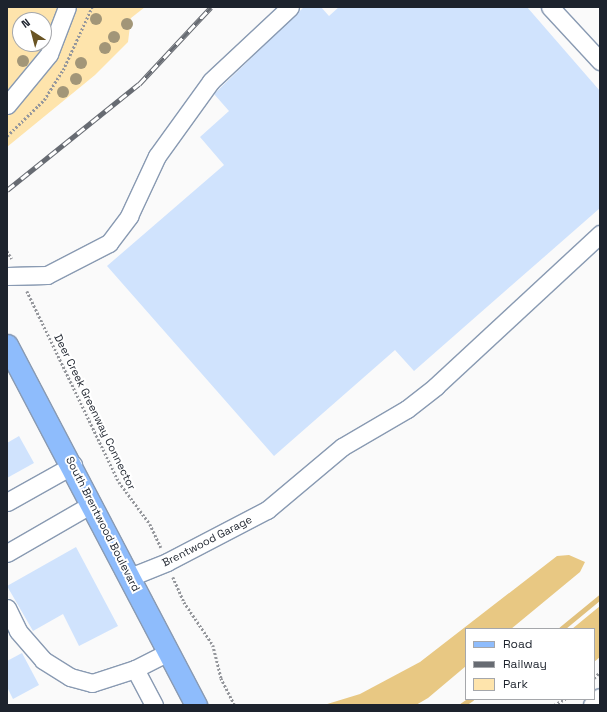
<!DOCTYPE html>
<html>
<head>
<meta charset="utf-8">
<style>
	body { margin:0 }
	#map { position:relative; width:607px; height:712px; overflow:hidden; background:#fafafa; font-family:"Space Grotesk",sans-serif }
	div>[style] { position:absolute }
	.green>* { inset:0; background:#fee4ac }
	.forest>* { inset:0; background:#e8c883 }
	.stream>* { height:4.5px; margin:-2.25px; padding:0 2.25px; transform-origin:2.25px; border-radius:2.25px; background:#e1c17d }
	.building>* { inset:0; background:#d0e3fd }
	.path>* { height:2.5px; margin-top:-1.25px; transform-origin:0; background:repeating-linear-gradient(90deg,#95979c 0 2px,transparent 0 4px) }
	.roads { filter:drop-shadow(1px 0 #899ab2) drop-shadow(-1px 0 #899ab2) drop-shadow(0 1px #899ab2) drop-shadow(0 -1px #899ab2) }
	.minor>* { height:17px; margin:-8.5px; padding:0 8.5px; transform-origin:8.5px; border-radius:8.5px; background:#fff }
	.major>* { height:21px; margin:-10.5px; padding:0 10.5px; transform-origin:10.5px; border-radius:10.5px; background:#8ebcfc }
	.rail>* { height:4.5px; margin-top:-2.25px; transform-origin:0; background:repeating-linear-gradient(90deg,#fff 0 9px,#676b72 0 18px); box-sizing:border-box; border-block:1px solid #676b72 }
	.trees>* { width:12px; height:12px; margin:-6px; border-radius:50%; background:#a29678 }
	span { translate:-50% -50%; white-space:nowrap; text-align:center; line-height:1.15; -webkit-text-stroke:4px #fff; paint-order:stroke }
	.street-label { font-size:11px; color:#1d232d }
	.frame { position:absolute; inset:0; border:8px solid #1d232d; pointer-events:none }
	.legend { position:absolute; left:465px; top:628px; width:130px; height:72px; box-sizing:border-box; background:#fff; border:1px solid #a5a7ab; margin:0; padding:5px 7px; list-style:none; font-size:12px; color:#1d232d }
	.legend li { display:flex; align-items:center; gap:8px; height:20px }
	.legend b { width:20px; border:1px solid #a5a7ab }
	.north { position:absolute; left:12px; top:12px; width:40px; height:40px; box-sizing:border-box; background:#fff; border:1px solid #a5a7ab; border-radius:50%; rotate:324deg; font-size:11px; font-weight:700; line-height:16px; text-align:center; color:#1d232d }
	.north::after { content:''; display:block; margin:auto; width:14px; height:18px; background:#6a5524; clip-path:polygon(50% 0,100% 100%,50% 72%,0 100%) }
</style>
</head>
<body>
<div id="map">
	<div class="green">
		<div style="clip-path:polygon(evenodd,7px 7px,145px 7px,131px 18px,128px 42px,95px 75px,7px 147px,7px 7px,20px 20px,44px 20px,44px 44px,20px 44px,20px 20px)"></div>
	</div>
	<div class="forest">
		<div style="clip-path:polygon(569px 555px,585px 562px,580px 572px,511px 629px,466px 629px,466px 666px,428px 698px,416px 705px,324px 705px,360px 694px,420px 662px,557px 556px)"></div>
		<div style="clip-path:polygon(600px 606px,600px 657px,594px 662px,594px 629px,572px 629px)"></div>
	</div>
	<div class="stream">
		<div style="left:561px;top:629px;width:50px;rotate:-39.4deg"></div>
		<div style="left:462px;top:705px;width:11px;rotate:-34deg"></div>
	</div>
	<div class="building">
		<div style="clip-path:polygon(304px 7px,321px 7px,329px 16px,339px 7px,527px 7px,600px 91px,600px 208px,414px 371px,395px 350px,274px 456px,107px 266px,224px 165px,200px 137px,229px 111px,214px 94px)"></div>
		<div style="clip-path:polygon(19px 436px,34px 463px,7px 478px,7px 443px)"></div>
		<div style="clip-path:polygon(76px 547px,118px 626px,79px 646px,63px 614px,33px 631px,7px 586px)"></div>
		<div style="clip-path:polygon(22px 653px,39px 685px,13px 699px,7px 687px,7px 661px)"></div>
	</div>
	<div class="path">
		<div style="left:7px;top:136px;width:52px;rotate:-44.2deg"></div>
		<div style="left:44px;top:100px;width:36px;rotate:-58deg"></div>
		<div style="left:63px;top:70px;width:69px;rotate:-65.3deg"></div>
		<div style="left:7px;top:251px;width:9px;rotate:58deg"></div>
		<div style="left:27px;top:291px;width:212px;rotate:64.3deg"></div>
		<div style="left:119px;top:482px;width:52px;rotate:53.6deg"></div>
		<div style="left:150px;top:524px;width:26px;rotate:65deg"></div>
		<div style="left:173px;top:577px;width:27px;rotate:66deg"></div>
		<div style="left:184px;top:602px;width:52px;rotate:56deg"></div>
		<div style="left:213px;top:645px;width:34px;rotate:76deg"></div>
		<div style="left:221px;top:678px;width:30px;rotate:63deg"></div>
		<div style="left:594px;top:678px;width:8px;rotate:-45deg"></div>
		<div style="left:554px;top:705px;width:13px;rotate:-29deg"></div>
	</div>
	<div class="roads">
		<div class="minor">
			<div style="left:550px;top:7px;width:74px;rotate:47.2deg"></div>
			<div style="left:7px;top:105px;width:66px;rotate:-50.5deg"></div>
			<div style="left:49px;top:54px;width:50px;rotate:-69deg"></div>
			<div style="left:7px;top:276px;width:40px;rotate:-1.4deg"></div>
			<div style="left:47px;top:275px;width:70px;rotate:-27.3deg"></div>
			<div style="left:109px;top:243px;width:34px;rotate:-53deg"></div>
			<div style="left:129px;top:216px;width:66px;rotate:-65deg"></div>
			<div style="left:157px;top:156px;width:92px;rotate:-54.2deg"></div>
			<div style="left:211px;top:81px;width:108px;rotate:-43.1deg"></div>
			<div style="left:7px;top:502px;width:76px;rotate:-29.3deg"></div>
			<div style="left:7px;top:553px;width:98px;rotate:-30deg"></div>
			<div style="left:130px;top:577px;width:40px;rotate:-22deg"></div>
			<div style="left:167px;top:562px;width:113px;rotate:-27.5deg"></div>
			<div style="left:267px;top:510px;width:98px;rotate:-40deg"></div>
			<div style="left:342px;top:447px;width:75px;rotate:-30.3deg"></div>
			<div style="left:407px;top:409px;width:37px;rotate:-38deg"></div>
			<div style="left:436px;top:386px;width:224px;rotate:-42.8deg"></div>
			<div style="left:7px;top:608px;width:25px;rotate:64deg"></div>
			<div style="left:18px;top:631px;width:38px;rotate:49deg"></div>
			<div style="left:43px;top:660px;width:32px;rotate:32deg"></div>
			<div style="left:70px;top:677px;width:23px;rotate:15deg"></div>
			<div style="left:92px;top:683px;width:45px;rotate:-18deg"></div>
			<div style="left:135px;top:669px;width:37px;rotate:-27deg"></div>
			<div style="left:135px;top:669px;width:41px;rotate:62.2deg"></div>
			<div style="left:592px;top:705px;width:11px;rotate:-45deg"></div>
		</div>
		<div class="major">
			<div style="left:7px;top:345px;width:407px;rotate:62.3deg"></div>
		</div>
	</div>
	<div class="rail">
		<div style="left:7px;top:190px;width:169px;rotate:-38.8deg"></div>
		<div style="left:139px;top:84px;width:105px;rotate:-46.9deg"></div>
	</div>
	<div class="trees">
		<div style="left:96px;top:19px"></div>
		<div style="left:127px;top:24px"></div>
		<div style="left:114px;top:37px"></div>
		<div style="left:105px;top:48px"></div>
		<div style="left:23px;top:61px"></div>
		<div style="left:81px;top:63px"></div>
		<div style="left:76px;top:79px"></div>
		<div style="left:63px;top:92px"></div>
	</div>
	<div class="street-label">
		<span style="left:95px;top:412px;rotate:64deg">Deer Creek Greenway Connector</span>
		<span style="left:103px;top:524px;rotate:63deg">South Brentwood Boulevard</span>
		<span style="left:207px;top:541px;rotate:-27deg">Brentwood Garage</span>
	</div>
	<div class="frame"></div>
	<ul class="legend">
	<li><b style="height:5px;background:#8ebcfc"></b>Road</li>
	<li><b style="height:5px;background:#676b72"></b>Railway</li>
	<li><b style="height:11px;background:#fee4ac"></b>Park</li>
	</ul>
	<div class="north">N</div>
</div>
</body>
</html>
